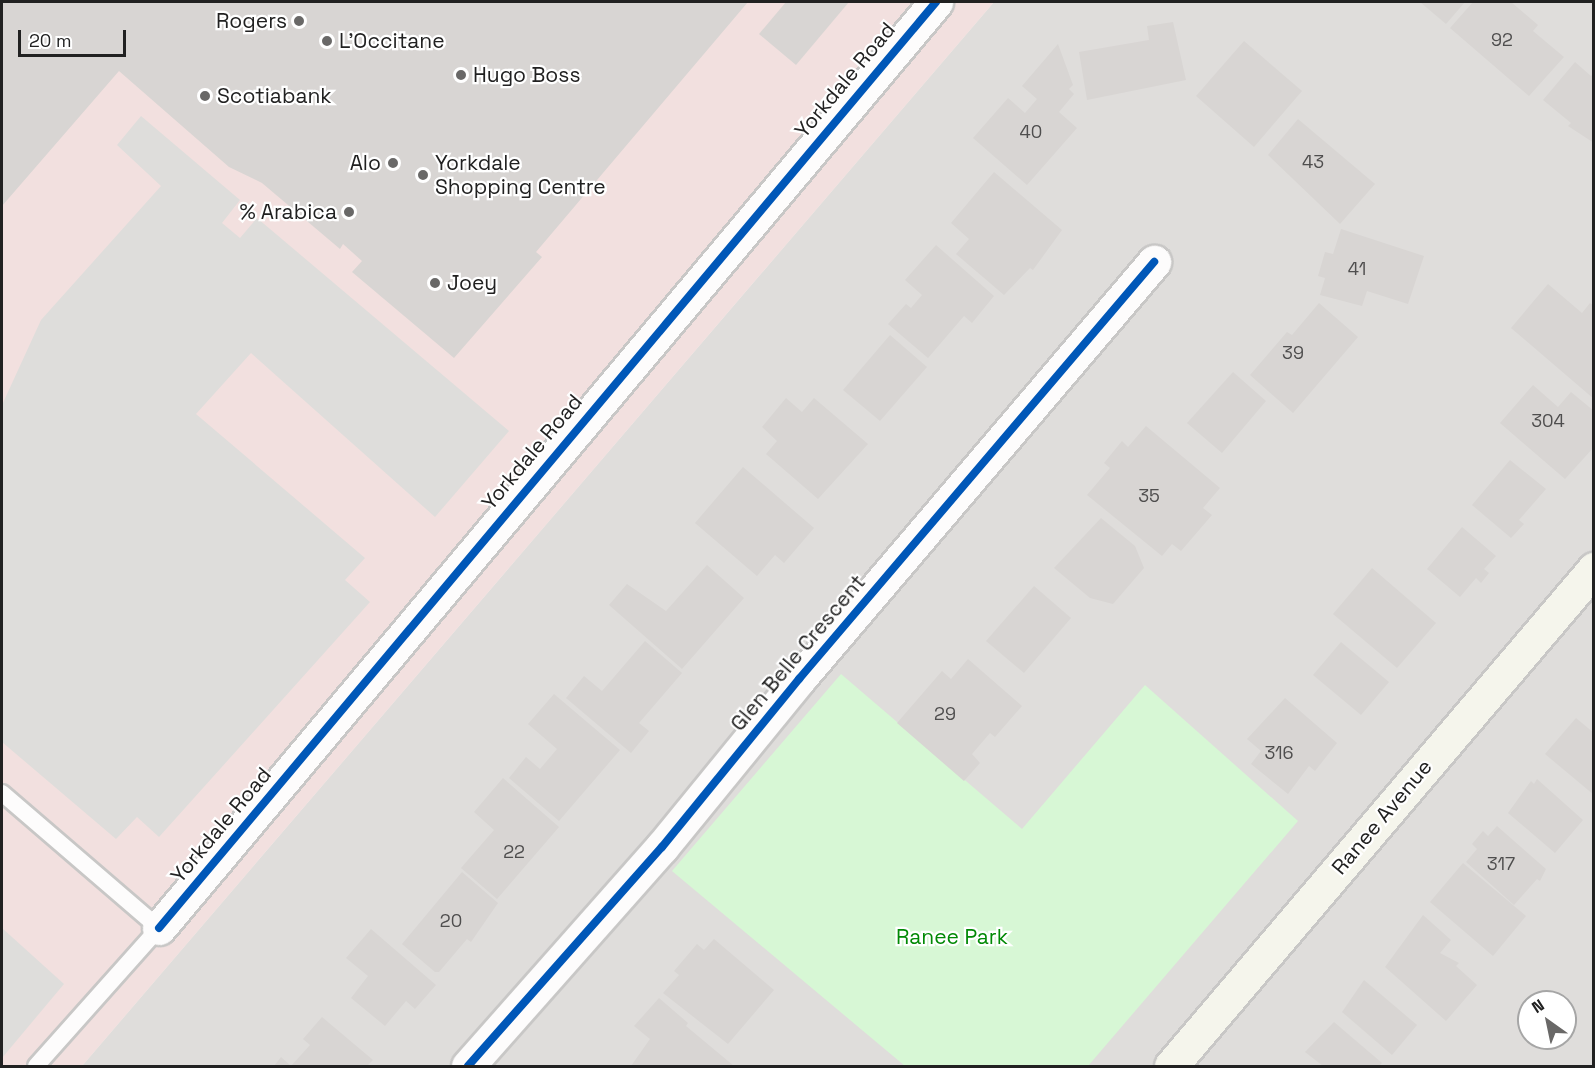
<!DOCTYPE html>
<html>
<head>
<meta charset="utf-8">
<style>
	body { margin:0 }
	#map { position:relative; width:1595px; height:1068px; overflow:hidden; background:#f0edea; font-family:"Space Grotesk",sans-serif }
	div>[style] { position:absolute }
	.residential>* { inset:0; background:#dfdddb }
	.commercial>* { inset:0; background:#f2e0df }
	.park>* { inset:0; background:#d7f7d5 }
	.parking>* { inset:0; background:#dedddb }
	.building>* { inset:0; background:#d8d5d3 }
	.roads { filter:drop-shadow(2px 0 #c8c7c6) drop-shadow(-2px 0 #c8c7c6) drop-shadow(0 2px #c8c7c6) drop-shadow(0 -2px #c8c7c6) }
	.lane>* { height:16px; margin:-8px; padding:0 8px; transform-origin:8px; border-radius:8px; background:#fdfcfc }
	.street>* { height:33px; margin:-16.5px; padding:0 16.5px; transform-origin:16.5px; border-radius:16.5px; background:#fdfcfc }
	.secondary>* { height:33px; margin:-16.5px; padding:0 16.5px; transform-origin:16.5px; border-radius:16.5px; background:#f5f5ec }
	.cycleway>* { height:8px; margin:-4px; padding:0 4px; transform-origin:4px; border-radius:4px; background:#0057b8 }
	.dots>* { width:16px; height:16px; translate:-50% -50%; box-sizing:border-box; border:3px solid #fff; border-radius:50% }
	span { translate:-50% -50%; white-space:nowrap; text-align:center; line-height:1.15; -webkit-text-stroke:4.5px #fff; paint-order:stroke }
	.number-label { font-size:18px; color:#4f4e4e }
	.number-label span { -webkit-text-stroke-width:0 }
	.poi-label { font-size:21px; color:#212121 }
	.right { translate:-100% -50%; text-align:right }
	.left { translate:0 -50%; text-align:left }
	.street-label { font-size:21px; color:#212121 }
	.park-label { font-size:21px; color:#018905 }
	.frame { position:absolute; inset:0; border:3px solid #212121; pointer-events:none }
	.north { position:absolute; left:1517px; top:990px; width:60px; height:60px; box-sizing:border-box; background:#fff; border:2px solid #a6a6a6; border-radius:50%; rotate:327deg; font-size:16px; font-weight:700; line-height:24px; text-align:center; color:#212121 }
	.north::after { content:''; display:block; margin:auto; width:21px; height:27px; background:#696867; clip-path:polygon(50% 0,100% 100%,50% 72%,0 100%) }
	.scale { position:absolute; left:18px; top:30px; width:108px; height:27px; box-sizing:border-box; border:3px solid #212121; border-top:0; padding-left:8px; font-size:18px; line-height:21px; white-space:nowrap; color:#212121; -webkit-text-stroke:4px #fff; paint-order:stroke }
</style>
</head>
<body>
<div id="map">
	<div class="residential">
		<div style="clip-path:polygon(evenodd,994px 2px,1593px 2px,1593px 1066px,82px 1066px,994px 2px,1529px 1002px,1565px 1002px,1565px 1038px,1529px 1038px,1529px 1002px)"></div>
	</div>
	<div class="commercial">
		<div style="clip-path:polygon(2px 2px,994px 2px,82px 1066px,2px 1066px)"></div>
	</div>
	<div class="park">
		<div style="clip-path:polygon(841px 674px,1022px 829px,1145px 685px,1298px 821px,1088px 1066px,905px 1066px,672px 871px)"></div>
	</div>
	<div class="parking">
		<div style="clip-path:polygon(141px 116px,240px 200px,222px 223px,240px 238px,257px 218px,509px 431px,435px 517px,251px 353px,196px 414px,365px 558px,345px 580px,370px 602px,159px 837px,137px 817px,116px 839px,2px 742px,2px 405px,41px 320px,161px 186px,117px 145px)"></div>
		<div style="clip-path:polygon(2px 928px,64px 984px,2px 1058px)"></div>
	</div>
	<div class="building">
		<div style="clip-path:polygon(2px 2px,748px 2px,536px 252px,542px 257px,454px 358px,352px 272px,362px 261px,343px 244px,340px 249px,262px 183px,229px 167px,119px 71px,2px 206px)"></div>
		<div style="clip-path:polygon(786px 2px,849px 2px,796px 65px,759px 34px)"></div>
		<div style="clip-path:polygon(1420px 2px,1465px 2px,1446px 24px)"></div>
		<div style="clip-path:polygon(1473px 2px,1511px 2px,1538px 25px,1533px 31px,1564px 57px,1529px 96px,1450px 28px)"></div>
		<div style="clip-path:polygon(1173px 22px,1186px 80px,1087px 100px,1079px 52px,1149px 40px,1147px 26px)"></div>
		<div style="clip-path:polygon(1244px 41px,1302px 91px,1254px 147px,1196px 96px)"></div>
		<div style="clip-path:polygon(1058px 44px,1073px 85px,1069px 89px,1074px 94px,1059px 112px,1077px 128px,1027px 185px,973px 138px,1008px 98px,1025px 113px,1037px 99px,1022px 86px)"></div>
		<div style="clip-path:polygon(1575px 62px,1591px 76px,1594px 73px,1594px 143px,1568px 126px,1571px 123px,1543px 100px)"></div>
		<div style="clip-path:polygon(1298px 119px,1375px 184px,1340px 224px,1268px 155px)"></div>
		<div style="clip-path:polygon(994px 172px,1062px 230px,1033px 270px,1030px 268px,1004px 295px,956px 254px,969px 239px,951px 223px)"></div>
		<div style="clip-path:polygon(1341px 229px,1424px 256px,1408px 304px,1367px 291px,1362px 306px,1320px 295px,1325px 278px,1318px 276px,1325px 252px,1333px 254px)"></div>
		<div style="clip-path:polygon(936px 245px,994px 296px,972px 323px,964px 316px,928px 358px,888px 324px,906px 304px,911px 308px,922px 295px,905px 280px)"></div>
		<div style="clip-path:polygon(1548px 284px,1582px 313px,1590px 303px,1594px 306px,1594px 399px,1511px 328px)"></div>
		<div style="clip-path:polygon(1319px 303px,1358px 337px,1293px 413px,1250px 375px,1287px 332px,1292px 335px)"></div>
		<div style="clip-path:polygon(890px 335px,927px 367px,880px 421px,843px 390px)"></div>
		<div style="clip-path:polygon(1233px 372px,1266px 401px,1222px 453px,1187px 423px)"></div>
		<div style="clip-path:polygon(1533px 385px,1558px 407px,1571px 392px,1594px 411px,1594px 447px,1565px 479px,1500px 423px)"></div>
		<div style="clip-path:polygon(786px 398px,802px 412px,814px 398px,868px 444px,818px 499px,766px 454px,777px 441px,762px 427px)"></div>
		<div style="clip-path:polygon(1146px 426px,1220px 488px,1203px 508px,1212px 515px,1181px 551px,1172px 544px,1162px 556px,1087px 495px,1110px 468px,1104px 463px,1122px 441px,1128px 447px)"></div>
		<div style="clip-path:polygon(1510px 460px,1546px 489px,1519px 520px,1524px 524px,1511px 538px,1472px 505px)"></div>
		<div style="clip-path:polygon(743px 467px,814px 528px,784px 563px,775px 555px,757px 576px,695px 523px)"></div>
		<div style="clip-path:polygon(1101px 518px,1135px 546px,1144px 568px,1113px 604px,1090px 598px,1054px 568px)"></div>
		<div style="clip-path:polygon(1462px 527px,1496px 556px,1484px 569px,1489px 573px,1481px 583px,1476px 578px,1460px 597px,1427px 569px)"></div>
		<div style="clip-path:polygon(707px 565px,744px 598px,682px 669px,609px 605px,627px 584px,666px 611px)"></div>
		<div style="clip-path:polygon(1372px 568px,1436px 623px,1397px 668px,1333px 614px)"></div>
		<div style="clip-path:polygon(1034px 586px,1071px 618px,1024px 673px,986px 641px)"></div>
		<div style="clip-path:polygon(645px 641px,682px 673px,639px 723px,649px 731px,631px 753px,566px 698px,584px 676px,602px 691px)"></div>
		<div style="clip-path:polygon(1341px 642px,1389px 682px,1361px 715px,1313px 675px)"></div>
		<div style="clip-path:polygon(968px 659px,1022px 706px,995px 737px,990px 733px,972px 754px,980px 763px,964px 781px,897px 723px,942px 671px,951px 679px)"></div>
		<div style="clip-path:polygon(554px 694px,620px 750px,559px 821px,509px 778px,526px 757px,540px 769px,557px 749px,528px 724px)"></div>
		<div style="clip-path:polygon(1285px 698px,1337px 743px,1315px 771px,1309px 766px,1288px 794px,1251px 764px,1261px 751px,1247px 739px)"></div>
		<div style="clip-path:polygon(1576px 718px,1594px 733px,1594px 795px,1545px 754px)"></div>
		<div style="clip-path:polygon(503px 778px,559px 827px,497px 899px,461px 868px,494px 830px,474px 812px)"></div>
		<div style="clip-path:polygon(1537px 779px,1583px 820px,1555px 853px,1508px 813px,1531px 781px,1534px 784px)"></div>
		<div style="clip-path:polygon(1497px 826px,1546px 869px,1540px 881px,1537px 879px,1514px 905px,1466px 862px,1477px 849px,1472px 844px,1483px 831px,1488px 836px)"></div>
		<div style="clip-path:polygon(1463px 863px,1526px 916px,1493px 956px,1430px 902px)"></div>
		<div style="clip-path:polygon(462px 872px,498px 903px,471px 942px,467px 939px,439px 972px,435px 972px,402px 944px)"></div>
		<div style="clip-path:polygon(1423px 915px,1451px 940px,1440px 953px,1459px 963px,1456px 966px,1477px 985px,1446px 1021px,1385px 967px)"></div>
		<div style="clip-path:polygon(371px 929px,436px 985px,415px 1009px,406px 1001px,385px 1026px,351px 998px,368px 976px,346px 958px)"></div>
		<div style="clip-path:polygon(714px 939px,774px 990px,728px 1044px,663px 993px,679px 975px,674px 971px,697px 944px,704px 950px)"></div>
		<div style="clip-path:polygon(1364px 980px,1417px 1025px,1392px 1055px,1342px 1012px)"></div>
		<div style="clip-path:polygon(659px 998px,688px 1023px,686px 1026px,734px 1066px,631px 1066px,650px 1039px,634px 1026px)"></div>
		<div style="clip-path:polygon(322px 1017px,373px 1060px,367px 1066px,274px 1066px,281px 1057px,291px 1066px,310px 1045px,303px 1039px)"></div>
		<div style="clip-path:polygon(1334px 1022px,1382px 1063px,1379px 1066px,1323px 1066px,1305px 1052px)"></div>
	</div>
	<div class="roads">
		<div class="lane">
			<div style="left:2px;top:793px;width:207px;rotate:40.7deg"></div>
			<div style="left:159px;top:928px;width:185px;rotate:131.7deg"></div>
		</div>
		<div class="street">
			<div style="left:159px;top:928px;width:1209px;rotate:-50deg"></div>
			<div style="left:468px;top:1066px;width:293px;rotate:-48.5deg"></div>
			<div style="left:662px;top:847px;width:217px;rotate:-50.8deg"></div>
			<div style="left:799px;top:679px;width:548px;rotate:-49.59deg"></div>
		</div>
		<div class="secondary">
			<div style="left:1171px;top:1066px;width:653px;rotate:-49.6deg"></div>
		</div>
	</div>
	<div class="cycleway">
		<div style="left:159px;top:928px;width:1209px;rotate:-50deg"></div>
		<div style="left:468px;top:1066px;width:293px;rotate:-48.5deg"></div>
		<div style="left:662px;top:847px;width:217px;rotate:-50.8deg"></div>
		<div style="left:799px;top:679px;width:548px;rotate:-49.59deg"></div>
	</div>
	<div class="dots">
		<div style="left:299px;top:21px;background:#696867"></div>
		<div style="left:327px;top:41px;background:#696867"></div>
		<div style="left:461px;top:75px;background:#696867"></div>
		<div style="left:205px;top:96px;background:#696867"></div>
		<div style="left:393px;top:163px;background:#696867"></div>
		<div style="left:423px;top:175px;background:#696867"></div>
		<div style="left:349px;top:212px;background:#696867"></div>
		<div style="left:435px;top:283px;background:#696867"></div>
	</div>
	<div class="number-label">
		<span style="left:1502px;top:40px">92</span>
		<span style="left:1031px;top:132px">40</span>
		<span style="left:1313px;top:162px">43</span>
		<span style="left:1357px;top:269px">41</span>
		<span style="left:1293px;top:353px">39</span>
		<span style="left:1548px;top:421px">304</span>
		<span style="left:1149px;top:496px">35</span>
		<span style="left:945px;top:714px">29</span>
		<span style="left:1279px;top:753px">316</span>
		<span style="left:514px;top:852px">22</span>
		<span style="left:1501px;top:864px">317</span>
		<span style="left:451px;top:921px">20</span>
	</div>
	<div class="poi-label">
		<span class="right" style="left:287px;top:21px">Rogers</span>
		<span class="left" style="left:339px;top:41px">L'Occitane</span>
		<span class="left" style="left:473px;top:75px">Hugo Boss</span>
		<span class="left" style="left:217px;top:96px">Scotiabank</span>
		<span class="right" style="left:381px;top:163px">Alo</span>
		<span class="left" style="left:435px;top:175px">Yorkdale<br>Shopping Centre</span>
		<span class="right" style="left:337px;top:212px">% Arabica</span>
		<span class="left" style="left:447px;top:283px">Joey</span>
	</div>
	<div class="street-label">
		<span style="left:845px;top:80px;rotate:-50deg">Yorkdale Road</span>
		<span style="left:532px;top:452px;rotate:-50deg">Yorkdale Road</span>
		<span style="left:798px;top:653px;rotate:-50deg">Glen Belle Crescent</span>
		<span style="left:1382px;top:817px;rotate:-50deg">Ranee Avenue</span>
		<span style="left:221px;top:825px;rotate:-50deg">Yorkdale Road</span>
	</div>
	<div class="park-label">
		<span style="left:952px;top:937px">Ranee Park</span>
	</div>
	<div class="frame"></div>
	<div class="north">N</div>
	<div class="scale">20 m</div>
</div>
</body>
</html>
